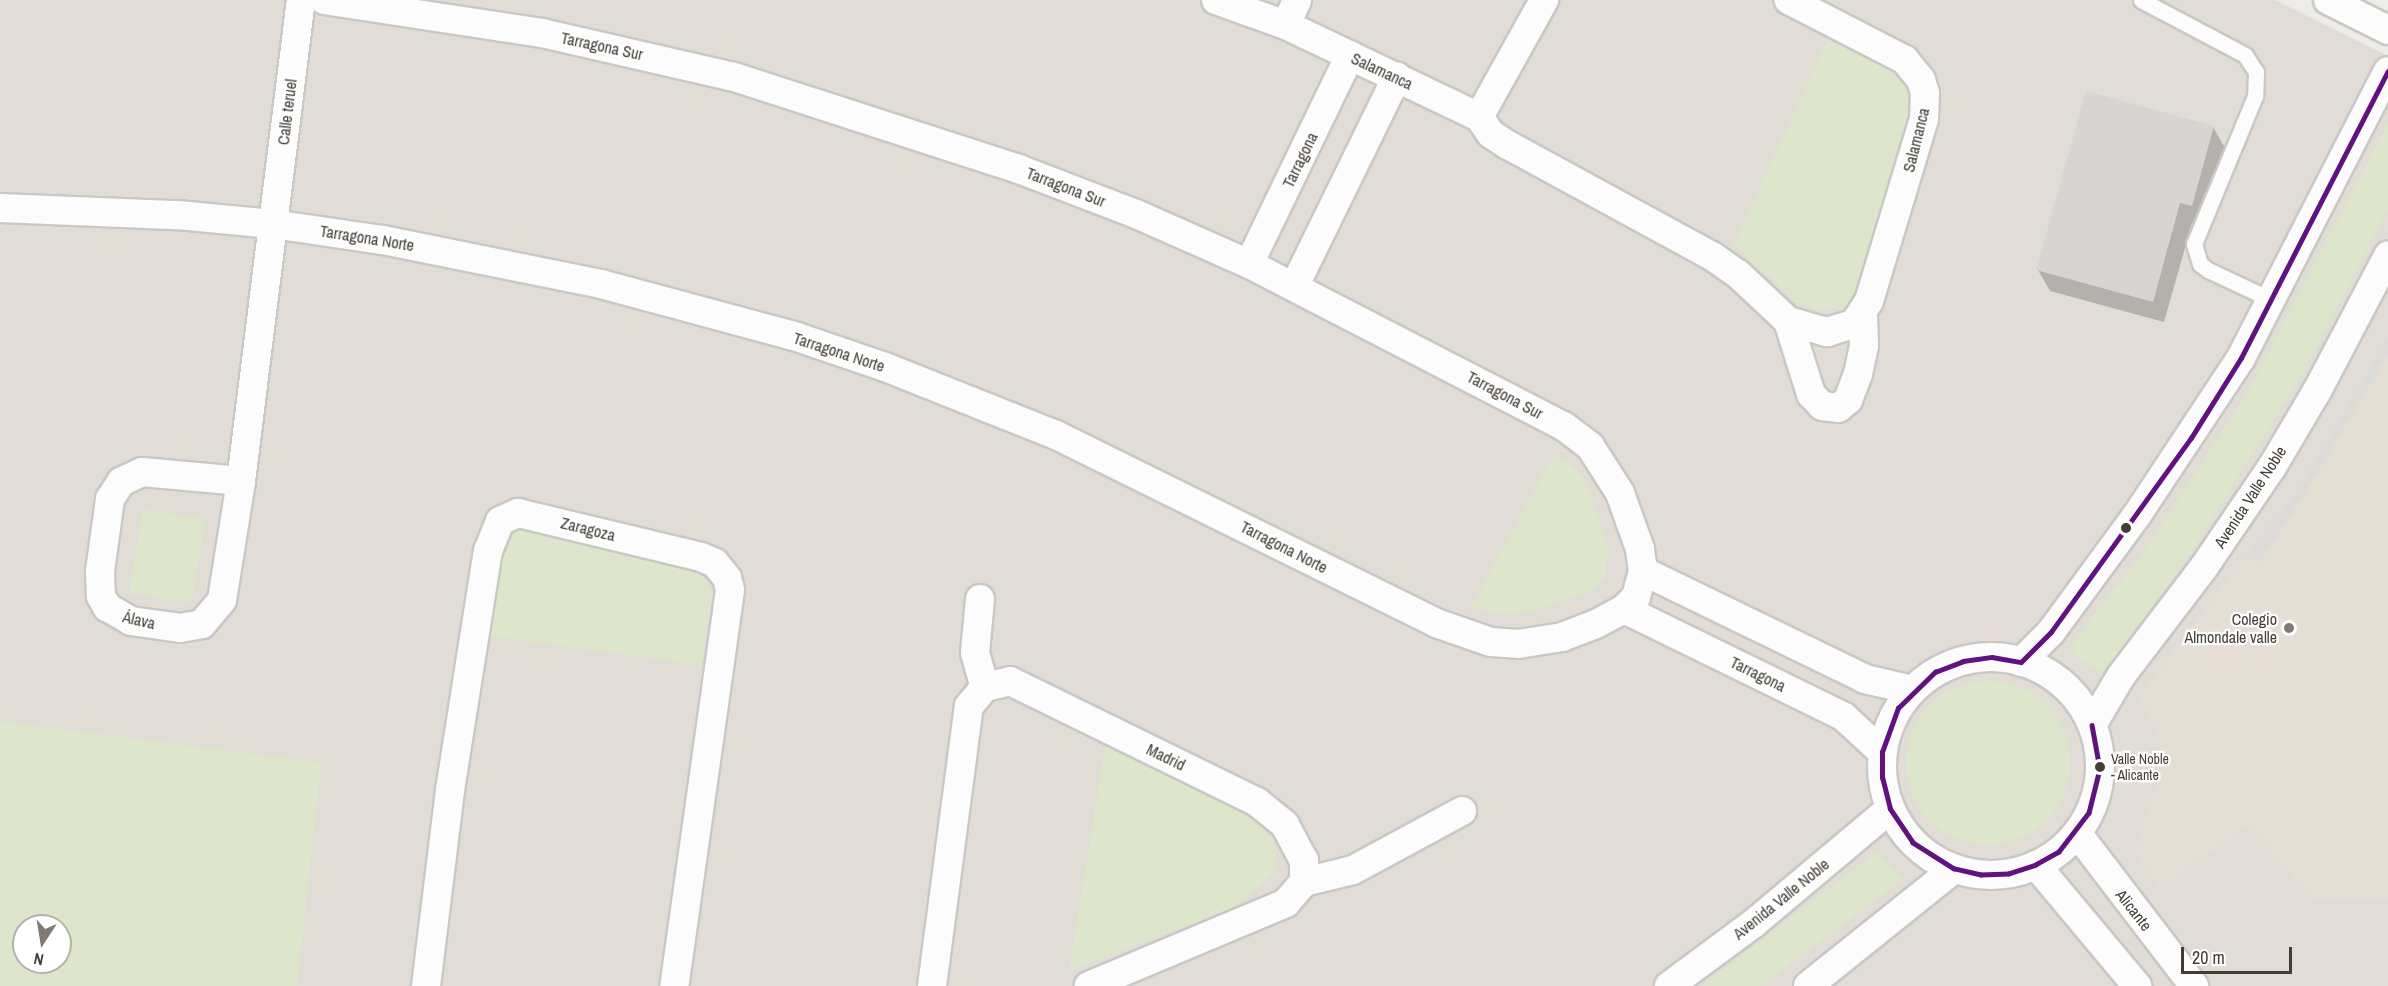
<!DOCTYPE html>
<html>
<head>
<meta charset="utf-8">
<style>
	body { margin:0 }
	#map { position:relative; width:2388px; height:986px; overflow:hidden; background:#eeece8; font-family:"Archivo Narrow",sans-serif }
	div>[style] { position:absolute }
	.residential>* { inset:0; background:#e1ddd6 }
	.education>* { inset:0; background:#e4ded4 }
	.green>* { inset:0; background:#dde6ca }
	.round { border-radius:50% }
	.parking>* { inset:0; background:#dddbd8 }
	.shadow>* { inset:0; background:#0003 }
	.building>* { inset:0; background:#d7d5d1 }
	.roads { filter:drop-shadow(2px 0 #cac8c4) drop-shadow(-2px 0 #cac8c4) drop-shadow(0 2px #cac8c4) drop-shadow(0 -2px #cac8c4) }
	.lane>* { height:15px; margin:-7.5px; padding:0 7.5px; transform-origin:7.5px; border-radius:7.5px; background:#fcfcfc }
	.street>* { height:28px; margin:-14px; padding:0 14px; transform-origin:14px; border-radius:14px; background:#fcfcfc }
	.street>.ring { margin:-14px; padding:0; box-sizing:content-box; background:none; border:28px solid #fcfcfc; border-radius:50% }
	.bus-1>* { height:4.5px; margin:-2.25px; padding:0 2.25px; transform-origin:2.25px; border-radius:2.25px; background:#5f1280 }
	.dots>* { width:16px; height:16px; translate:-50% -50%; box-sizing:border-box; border:3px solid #fff; border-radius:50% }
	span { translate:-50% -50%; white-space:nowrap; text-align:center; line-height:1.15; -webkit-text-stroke:4.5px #fff; paint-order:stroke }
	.bus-label { font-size:14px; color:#433d35 }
	.left { translate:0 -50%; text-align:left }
	.street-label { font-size:16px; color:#433d35 }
	.poi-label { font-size:16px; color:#433d35 }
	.right { translate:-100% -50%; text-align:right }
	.north { position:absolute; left:12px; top:914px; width:60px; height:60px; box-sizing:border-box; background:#fff; border:2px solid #b4b1ae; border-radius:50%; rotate:192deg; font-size:16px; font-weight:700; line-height:24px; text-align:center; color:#433d35 }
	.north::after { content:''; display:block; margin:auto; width:21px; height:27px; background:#7f7a74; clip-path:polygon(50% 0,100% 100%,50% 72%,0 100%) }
	.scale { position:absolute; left:2181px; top:947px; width:111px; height:27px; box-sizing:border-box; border:3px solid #433d35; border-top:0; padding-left:8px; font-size:18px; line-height:21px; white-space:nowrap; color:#433d35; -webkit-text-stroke:4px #fff; paint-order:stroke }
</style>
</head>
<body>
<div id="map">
	<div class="residential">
		<div style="clip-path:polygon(evenodd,0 0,2275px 0,2388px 56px,2388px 986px,0 986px,0 0,24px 926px,60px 926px,60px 962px,24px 962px,24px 926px)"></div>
	</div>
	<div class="education">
		<div style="clip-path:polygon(2388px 354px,2388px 901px,2313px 901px,2249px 825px,2160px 889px,2135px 853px,2157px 781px,2160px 755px,2157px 730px,2140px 696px,2242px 560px,2261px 560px)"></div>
	</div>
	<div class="green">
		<div style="clip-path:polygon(1830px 36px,1899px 72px,1908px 83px,1912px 112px,1855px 298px,1843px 306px,1820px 311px,1796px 302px,1734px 244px)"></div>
		<div style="clip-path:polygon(2388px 123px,2388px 209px,2302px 375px,2191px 552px,2115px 657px,2103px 670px,2096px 670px,2077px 657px,2072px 650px,2074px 641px,2148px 546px,2247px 394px)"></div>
		<div style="clip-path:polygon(1553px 456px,1569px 463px,1584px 479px,1590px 493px,1608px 546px,1605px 577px,1591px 591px,1534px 611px,1501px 615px,1471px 608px)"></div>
		<div style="clip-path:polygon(143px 509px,205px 520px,191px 603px,129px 593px)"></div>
		<div style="clip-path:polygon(529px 526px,684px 566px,698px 574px,708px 583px,712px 599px,701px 665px,489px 636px,498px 550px,504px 536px,515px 527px)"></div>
		<div class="round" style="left:1906px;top:681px;width:164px;height:164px"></div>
		<div style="clip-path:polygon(evenodd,0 721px,321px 763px,297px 986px,0 986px,0 721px,24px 926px,60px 926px,60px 962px,24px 962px,24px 926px)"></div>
		<div style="clip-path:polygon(1106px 742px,1249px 811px,1272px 841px,1277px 860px,1271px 875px,1234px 907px,1069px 971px)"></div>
		<div style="clip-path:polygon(1877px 852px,1902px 880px,1760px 986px,1702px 986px)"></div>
	</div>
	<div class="parking">
		<div style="clip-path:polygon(2388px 338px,2388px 354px,2305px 493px,2261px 561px,2242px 560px,2297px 493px)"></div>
	</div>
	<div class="shadow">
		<div style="clip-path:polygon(2213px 127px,2225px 148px,2203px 226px,2192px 223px,2164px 322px,2050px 291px,2038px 270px)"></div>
	</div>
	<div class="building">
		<div style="clip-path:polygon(2086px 91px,2214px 126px,2192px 206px,2180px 203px,2153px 302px,2036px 270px)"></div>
	</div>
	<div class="roads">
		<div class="lane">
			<div style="left:2141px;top:0;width:118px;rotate:27.9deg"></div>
			<div style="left:2245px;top:55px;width:20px;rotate:57deg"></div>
			<div style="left:2256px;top:72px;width:24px;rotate:92deg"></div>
			<div style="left:2255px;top:96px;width:160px;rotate:112.4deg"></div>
			<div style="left:2194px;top:244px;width:21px;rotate:73deg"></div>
			<div style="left:2200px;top:264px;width:10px;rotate:37deg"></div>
			<div style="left:2208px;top:270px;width:73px;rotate:25.2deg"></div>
		</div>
		<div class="street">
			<div style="left:1216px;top:0;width:74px;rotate:19.7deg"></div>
			<div style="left:1286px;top:25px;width:214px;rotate:25.5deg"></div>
			<div style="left:1479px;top:117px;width:21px;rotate:55deg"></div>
			<div style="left:1491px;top:134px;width:20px;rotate:33deg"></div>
			<div style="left:1508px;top:145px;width:232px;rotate:28.6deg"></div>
			<div style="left:1712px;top:256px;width:32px;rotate:35deg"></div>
			<div style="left:1738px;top:274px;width:69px;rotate:43.2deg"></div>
			<div style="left:1788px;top:321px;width:41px;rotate:15.8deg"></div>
			<div style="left:1827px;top:332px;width:28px;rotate:-17deg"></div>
			<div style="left:1854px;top:324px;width:27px;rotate:-57deg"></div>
			<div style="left:1869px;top:301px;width:190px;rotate:-73.2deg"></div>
			<div style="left:1924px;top:119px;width:26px;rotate:-88deg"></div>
			<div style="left:1925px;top:93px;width:14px;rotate:-107deg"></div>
			<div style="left:1921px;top:80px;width:26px;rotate:-129deg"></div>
			<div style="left:1905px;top:60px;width:131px;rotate:-152.7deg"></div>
			<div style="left:2328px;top:0;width:67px;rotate:26.6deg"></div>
			<div style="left:1286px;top:25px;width:27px;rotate:-66deg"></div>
			<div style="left:1479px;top:117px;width:134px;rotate:-60.9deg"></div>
			<div style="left:0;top:208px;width:178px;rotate:2.3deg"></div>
			<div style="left:178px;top:215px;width:95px;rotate:5.4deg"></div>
			<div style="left:273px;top:224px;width:111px;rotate:8.3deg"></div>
			<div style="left:383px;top:240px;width:222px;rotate:11.4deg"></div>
			<div style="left:601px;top:284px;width:203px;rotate:15.1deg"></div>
			<div style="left:797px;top:337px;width:93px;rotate:18.8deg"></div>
			<div style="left:885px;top:367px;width:184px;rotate:21.7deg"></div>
			<div style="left:1056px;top:435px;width:424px;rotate:26.3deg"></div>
			<div style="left:1436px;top:623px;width:58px;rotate:19.1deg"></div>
			<div style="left:1491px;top:642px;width:27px;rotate:4deg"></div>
			<div style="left:1518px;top:644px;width:45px;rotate:-9deg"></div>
			<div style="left:1562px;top:637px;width:36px;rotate:-21deg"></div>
			<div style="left:1596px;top:624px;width:32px;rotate:-28deg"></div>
			<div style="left:1624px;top:609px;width:17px;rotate:-45deg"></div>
			<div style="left:1636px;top:597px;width:27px;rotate:-75deg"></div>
			<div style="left:1643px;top:571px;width:22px;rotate:-98deg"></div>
			<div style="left:1640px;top:549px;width:59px;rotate:-109.7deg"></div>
			<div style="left:1620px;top:493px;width:56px;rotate:-122.6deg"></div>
			<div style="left:1590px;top:446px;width:34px;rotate:-143deg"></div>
			<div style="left:1563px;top:426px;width:353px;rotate:-152.7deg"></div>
			<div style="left:1249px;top:264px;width:124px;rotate:-156.1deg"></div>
			<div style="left:1136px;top:214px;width:125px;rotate:-159deg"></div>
			<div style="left:1019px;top:169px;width:299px;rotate:-162.1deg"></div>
			<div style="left:734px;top:77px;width:197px;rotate:-167.1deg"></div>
			<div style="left:542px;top:33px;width:220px;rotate:-171.4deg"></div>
			<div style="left:1249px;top:264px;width:232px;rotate:-64.2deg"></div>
			<div style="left:1295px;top:285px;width:232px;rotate:-63.9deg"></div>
			<div style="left:1788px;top:321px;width:77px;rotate:72.5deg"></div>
			<div style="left:1811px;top:394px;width:16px;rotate:47deg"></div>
			<div style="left:1822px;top:406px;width:16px;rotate:7deg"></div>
			<div style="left:1838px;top:408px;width:13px;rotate:-39deg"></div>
			<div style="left:1848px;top:400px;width:28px;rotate:-69deg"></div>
			<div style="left:1858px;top:374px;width:29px;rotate:-78deg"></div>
			<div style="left:1864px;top:346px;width:32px;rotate:-92deg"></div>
			<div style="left:241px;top:481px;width:99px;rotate:-174.8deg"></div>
			<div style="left:142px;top:472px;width:23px;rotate:155deg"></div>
			<div style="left:121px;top:482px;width:20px;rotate:123deg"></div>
			<div style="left:110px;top:499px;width:73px;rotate:97.9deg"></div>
			<div style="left:100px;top:571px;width:25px;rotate:88deg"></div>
			<div style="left:101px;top:596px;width:13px;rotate:61deg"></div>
			<div style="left:107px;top:607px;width:28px;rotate:30deg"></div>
			<div style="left:131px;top:621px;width:49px;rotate:8.1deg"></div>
			<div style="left:180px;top:628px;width:22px;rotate:-10deg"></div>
			<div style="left:202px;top:624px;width:31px;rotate:-50deg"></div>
			<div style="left:222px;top:600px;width:121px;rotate:-80.9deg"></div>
			<div style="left:241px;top:481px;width:485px;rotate:-82.9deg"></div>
			<div style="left:1643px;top:571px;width:247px;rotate:25.9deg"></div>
			<div style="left:1865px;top:679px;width:48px;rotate:13.2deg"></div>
			<div style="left:980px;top:599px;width:54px;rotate:95.3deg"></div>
			<div style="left:975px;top:653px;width:35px;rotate:74deg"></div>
			<div style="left:1624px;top:609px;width:245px;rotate:26.1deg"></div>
			<div style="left:1844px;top:717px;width:52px;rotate:42.6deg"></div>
			<div class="ring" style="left:1882px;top:657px;width:190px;height:190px"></div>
			<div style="left:2021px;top:662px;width:42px;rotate:-45deg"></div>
			<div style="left:2051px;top:632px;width:145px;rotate:-53.7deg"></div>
			<div style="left:2137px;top:515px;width:188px;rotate:-56.5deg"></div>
			<div style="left:2241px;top:358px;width:322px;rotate:-62.9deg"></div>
			<div style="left:2092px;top:725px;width:57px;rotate:-59.4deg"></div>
			<div style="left:2121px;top:676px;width:137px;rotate:-52.7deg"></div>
			<div style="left:2204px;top:567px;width:121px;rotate:-55.8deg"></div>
			<div style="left:2272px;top:467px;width:88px;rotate:-59.4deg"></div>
			<div style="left:2317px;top:391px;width:153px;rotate:-62.3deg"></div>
			<div style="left:2077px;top:833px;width:193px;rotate:52.6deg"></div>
			<div style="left:2036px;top:865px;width:158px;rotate:50.1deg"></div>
			<div style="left:1304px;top:882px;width:50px;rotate:-13.8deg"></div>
			<div style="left:1353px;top:870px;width:124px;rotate:-28.4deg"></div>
			<div style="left:426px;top:986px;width:197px;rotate:-83deg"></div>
			<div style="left:450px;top:790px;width:242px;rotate:-81deg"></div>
			<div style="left:488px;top:551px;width:32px;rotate:-68deg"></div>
			<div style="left:500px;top:521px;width:20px;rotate:-24deg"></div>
			<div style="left:518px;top:513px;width:188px;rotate:13.5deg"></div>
			<div style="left:701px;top:557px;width:15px;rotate:23deg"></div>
			<div style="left:715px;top:563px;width:19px;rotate:51deg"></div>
			<div style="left:727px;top:578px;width:12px;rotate:76deg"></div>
			<div style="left:730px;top:590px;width:400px;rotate:98deg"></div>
			<div style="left:932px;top:986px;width:282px;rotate:-82.5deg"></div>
			<div style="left:969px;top:706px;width:25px;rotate:-50deg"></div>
			<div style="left:985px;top:687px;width:26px;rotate:-13deg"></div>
			<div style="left:1010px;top:681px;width:275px;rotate:26.1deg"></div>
			<div style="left:1257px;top:802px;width:36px;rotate:39deg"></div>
			<div style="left:1285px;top:825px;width:40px;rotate:62deg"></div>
			<div style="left:1304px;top:860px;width:22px;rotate:90deg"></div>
			<div style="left:1304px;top:882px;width:28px;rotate:131deg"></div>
			<div style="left:1286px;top:903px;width:214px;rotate:157.2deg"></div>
			<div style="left:1669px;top:986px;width:106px;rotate:-36.5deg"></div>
			<div style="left:1754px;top:923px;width:177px;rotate:-40deg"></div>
			<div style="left:1808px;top:986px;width:187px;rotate:-38.7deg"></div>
		</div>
	</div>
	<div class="bus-1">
		<div style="left:2092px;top:725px;width:45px;rotate:79.7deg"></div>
		<div style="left:2100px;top:769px;width:45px;rotate:104deg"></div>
		<div style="left:2089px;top:813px;width:49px;rotate:127.6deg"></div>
		<div style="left:2059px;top:852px;width:26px;rotate:151deg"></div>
		<div style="left:2036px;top:865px;width:28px;rotate:162deg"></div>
		<div style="left:2009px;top:874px;width:28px;rotate:178deg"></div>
		<div style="left:1981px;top:875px;width:28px;rotate:-167deg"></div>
		<div style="left:1954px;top:869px;width:49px;rotate:-147.6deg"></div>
		<div style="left:1913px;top:843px;width:41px;rotate:-124.1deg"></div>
		<div style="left:1890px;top:809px;width:32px;rotate:-104deg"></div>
		<div style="left:1882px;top:778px;width:26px;rotate:-90deg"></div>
		<div style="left:1882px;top:752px;width:47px;rotate:-70deg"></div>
		<div style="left:1898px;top:708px;width:52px;rotate:-44.2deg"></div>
		<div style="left:1935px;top:672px;width:30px;rotate:-21deg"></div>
		<div style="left:1963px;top:661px;width:29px;rotate:-8deg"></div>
		<div style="left:1992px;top:657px;width:29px;rotate:10deg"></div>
		<div style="left:2021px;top:662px;width:42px;rotate:-45deg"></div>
		<div style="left:2051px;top:632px;width:239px;rotate:-54.2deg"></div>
		<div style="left:2191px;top:438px;width:94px;rotate:-58deg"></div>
		<div style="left:2241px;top:358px;width:322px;rotate:-62.9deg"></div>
	</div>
	<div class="dots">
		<div style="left:2126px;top:528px;background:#433d35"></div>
		<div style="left:2289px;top:628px;background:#7f7a74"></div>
		<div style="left:2100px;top:767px;background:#433d35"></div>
	</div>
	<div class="bus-label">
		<span class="left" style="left:2111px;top:767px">Valle Noble<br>- Alicante</span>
	</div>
	<div class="street-label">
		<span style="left:602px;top:46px;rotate:12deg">Tarragona Sur</span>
		<span style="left:1382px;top:71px;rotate:25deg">Salamanca</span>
		<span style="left:287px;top:112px;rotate:-83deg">Calle teruel</span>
		<span style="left:1916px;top:140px;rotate:-76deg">Salamanca</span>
		<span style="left:1300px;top:160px;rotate:-64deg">Tarragona</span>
		<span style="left:1066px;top:187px;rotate:21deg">Tarragona Sur</span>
		<span style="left:367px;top:238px;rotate:9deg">Tarragona Norte</span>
		<span style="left:839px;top:352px;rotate:18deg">Tarragona Norte</span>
		<span style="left:1505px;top:395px;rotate:28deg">Tarragona Sur</span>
		<span style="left:2250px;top:497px;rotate:-57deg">Avenida Valle Noble</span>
		<span style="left:588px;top:529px;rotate:14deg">Zaragoza</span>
		<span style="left:1284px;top:547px;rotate:27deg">Tarragona Norte</span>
		<span style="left:139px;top:620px;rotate:13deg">Álava</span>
		<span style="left:1758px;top:674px;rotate:26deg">Tarragona</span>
		<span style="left:1166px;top:757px;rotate:26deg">Madrid</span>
		<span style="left:1781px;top:899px;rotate:-39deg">Avenida Valle Noble</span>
		<span style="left:2134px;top:910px;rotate:52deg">Alicante</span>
	</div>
	<div class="poi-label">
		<span class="right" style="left:2277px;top:628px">Colegio<br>Almondale valle</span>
	</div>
	<div class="north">N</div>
	<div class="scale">20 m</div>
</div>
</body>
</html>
